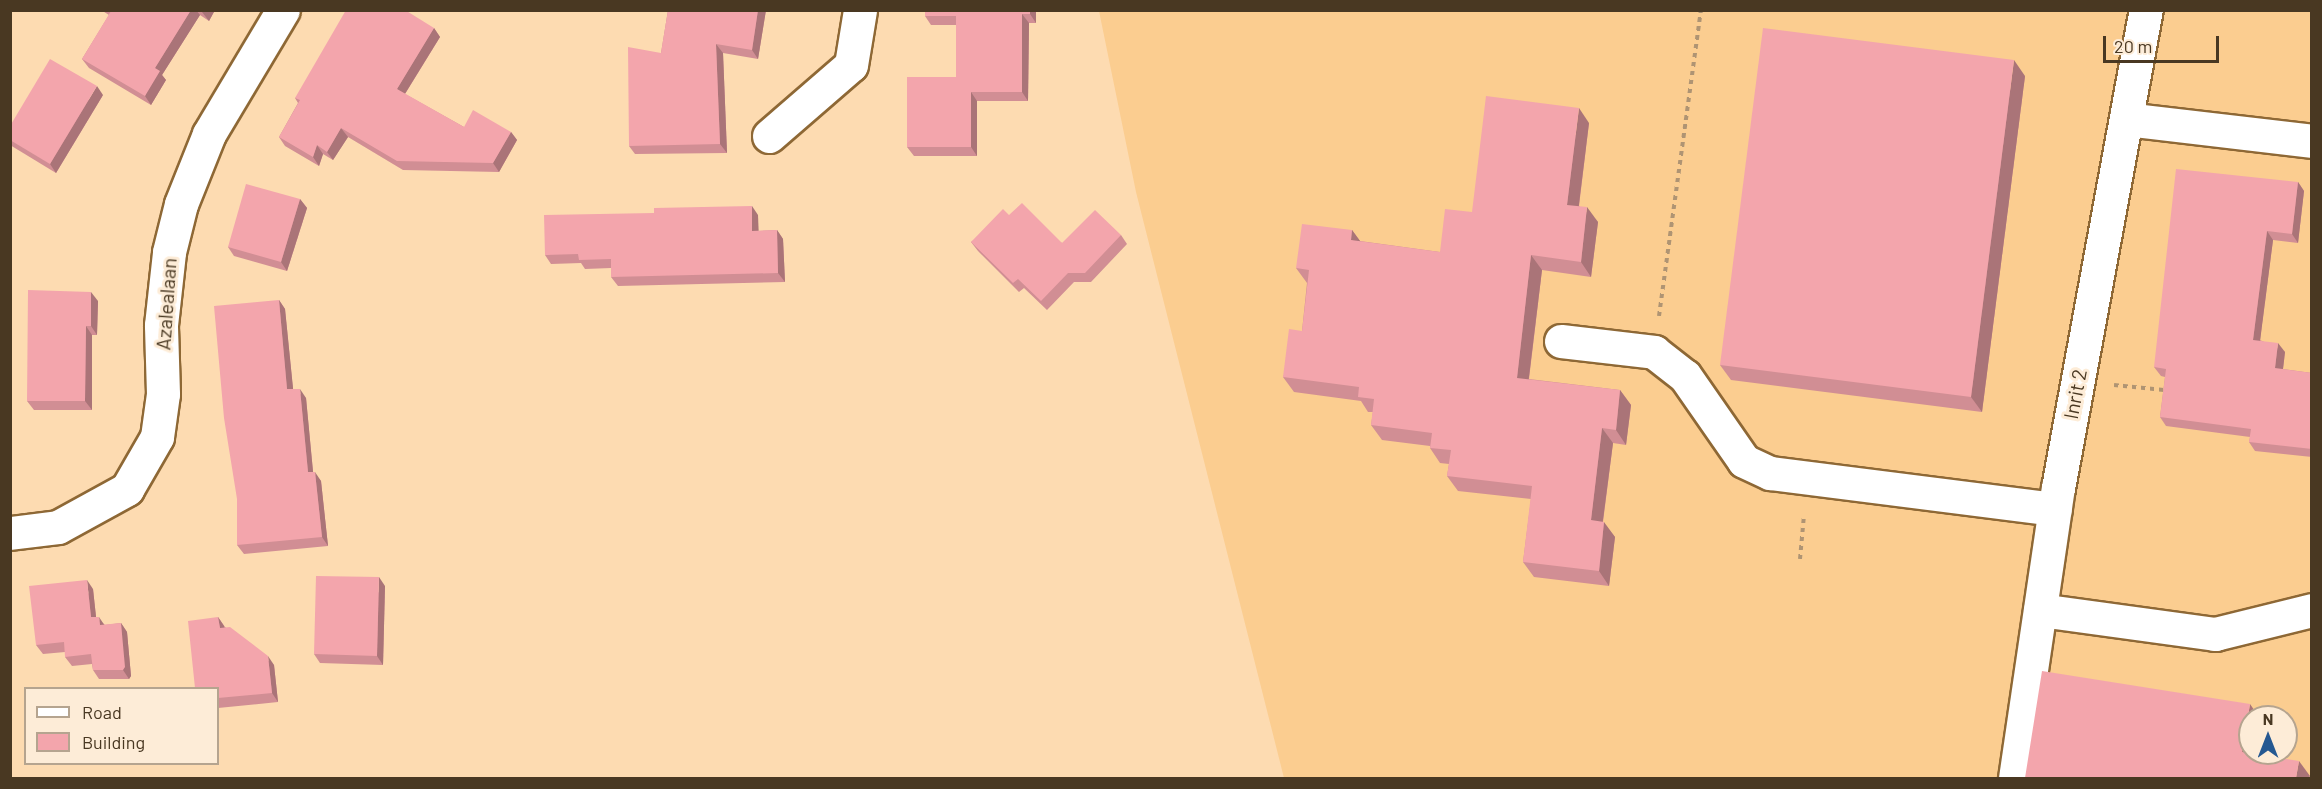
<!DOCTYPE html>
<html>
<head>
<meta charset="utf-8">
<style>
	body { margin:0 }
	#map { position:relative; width:2322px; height:789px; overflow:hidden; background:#fddbb1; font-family:Barlow,sans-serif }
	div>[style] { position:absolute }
	.built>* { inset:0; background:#fbcd90 }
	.path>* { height:4px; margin-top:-2px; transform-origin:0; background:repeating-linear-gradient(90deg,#af9473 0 4.5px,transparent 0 9px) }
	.roads { filter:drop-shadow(2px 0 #8e6835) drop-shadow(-2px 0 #8e6835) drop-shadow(0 2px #8e6835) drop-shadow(0 -2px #8e6835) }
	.minor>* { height:33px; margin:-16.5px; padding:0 16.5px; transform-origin:16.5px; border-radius:16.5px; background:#fff }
	.wall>* { inset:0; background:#d18e94 }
	.shaded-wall>* { inset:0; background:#aa7478 }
	.building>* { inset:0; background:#f3a5ac }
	span { translate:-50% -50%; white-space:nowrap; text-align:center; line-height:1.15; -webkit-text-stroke:6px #fdecd7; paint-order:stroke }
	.street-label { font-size:20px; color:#493822 }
	.frame { position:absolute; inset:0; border:12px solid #493822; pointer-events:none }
	.legend { position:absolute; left:24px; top:687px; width:195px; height:78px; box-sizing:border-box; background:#fdecd7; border:2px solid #b5a48f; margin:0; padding:8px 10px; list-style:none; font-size:18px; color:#493822 }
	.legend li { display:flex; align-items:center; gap:12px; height:30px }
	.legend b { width:30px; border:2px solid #b5a48f }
	.north { position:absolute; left:2238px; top:705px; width:60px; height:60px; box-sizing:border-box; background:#fdecd7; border:2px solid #b5a48f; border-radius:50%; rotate:0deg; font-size:16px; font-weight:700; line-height:24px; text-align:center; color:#493822 }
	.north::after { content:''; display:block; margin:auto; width:21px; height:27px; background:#255891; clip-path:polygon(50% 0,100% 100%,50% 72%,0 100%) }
	.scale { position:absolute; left:2103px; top:36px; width:116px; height:27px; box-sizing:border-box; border:3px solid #493822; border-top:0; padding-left:8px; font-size:18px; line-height:21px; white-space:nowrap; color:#493822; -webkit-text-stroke:4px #fdecd7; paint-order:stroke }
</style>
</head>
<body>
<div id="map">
	<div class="built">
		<div style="clip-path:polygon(evenodd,1099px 11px,2311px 11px,2311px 778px,1284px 778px,1136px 192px,1099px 11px,2250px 717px,2286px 717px,2286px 753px,2250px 753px,2250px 717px)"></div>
	</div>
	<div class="path">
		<div style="left:1659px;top:316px;width:309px;rotate:-82.2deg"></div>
		<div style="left:2114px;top:385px;width:50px;rotate:5.7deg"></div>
		<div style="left:1800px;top:559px;width:44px;rotate:-84.8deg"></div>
	</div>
	<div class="roads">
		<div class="minor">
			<div style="left:2126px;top:119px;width:187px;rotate:6.7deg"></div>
			<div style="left:769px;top:136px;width:108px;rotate:-40.9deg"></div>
			<div style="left:851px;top:65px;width:56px;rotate:-80.7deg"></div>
			<div style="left:1561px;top:341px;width:94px;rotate:6.7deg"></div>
			<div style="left:1654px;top:352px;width:39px;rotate:38deg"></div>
			<div style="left:1685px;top:376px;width:103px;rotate:55.2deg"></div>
			<div style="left:1744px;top:461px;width:29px;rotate:25deg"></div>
			<div style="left:1770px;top:473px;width:287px;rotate:7.2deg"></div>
			<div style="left:10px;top:533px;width:48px;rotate:-7.1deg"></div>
			<div style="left:58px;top:527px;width:79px;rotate:-28.8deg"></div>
			<div style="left:127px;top:489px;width:60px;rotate:-60deg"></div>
			<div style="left:157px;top:437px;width:43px;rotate:-82.1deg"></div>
			<div style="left:163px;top:394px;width:69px;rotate:-91.7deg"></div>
			<div style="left:161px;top:325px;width:73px;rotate:-83.7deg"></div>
			<div style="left:169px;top:252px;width:49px;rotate:-76deg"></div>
			<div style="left:181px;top:204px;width:75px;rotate:-68.2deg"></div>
			<div style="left:209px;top:134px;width:144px;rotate:-59.2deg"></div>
			<div style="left:2040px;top:610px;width:177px;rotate:7.8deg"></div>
			<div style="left:2215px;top:634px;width:100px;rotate:-13.9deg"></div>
			<div style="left:2015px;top:778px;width:293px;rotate:-81.6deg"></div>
			<div style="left:2058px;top:488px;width:486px;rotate:-79.6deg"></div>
		</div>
	</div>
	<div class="wall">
		<div style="clip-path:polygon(101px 10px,215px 10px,209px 21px,200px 15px,162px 75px,166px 80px,151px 105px,89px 68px,82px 59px,109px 15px)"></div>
		<div style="clip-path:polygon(668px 10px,766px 10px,758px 59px,723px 53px,727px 153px,635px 154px,629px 146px,661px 53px)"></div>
		<div style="clip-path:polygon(925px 10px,1036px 10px,1036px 23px,1029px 23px,1028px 101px,977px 101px,977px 156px,914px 156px,907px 147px,956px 77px,956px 25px,931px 25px,925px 16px)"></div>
		<div style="clip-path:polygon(434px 28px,440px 37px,405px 94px,464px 127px,511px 132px,517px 140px,499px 172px,403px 170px,348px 137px,333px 160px,323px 154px,319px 166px,285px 146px,279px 137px,298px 103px,295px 98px)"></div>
		<div style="clip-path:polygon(2025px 76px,1982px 412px,1731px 380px,1720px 365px)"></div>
		<div style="clip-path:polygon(103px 95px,56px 173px,10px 145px,10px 126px)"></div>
		<div style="clip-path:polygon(1589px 123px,1579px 206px,1598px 222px,1591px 277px,1542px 270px,1529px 379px,1620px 390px,1631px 405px,1626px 445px,1613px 443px,1603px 522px,1615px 537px,1609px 586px,1534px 577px,1523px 562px,1531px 499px,1458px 491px,1447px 476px,1449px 464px,1440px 463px,1430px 448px,1430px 446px,1382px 440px,1371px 425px,1373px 412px,1368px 412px,1361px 401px,1294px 392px,1283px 377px,1302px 331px,1307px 283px,1296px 268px,1352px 230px,1360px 241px,1440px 252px)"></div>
		<div style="clip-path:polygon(2298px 182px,2304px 191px,2298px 243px,2273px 240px,2260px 340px,2285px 352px,2283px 369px,2312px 373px,2312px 457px,2255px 451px,2249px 442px,2250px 437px,2166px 426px,2160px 417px,2165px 377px,2161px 376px,2154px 367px)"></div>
		<div style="clip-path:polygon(300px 199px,307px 208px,287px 271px,234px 256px,228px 247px)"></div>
		<div style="clip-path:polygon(758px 215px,758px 231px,777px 230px,783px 239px,785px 282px,618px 286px,611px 277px,611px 268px,585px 269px,581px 263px,551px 264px,545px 255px)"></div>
		<div style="clip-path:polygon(1009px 215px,1062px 243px,1121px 235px,1127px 244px,1091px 282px,1074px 282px,1047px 310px,1024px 288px,1019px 292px,978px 251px,971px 242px)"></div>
		<div style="clip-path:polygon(279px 300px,285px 309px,293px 389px,306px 398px,313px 472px,321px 481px,328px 546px,244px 554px,237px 545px)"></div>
		<div style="clip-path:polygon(98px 301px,97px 335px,92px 335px,92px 410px,34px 410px,27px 401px)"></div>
		<div style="clip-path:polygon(385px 586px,383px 665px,320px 663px,314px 654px)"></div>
		<div style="clip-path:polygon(93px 589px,96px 617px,105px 625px,121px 623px,127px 632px,131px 676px,129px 679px,99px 679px,93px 670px,92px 664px,72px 666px,65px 657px,65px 652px,43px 654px,36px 645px)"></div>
		<div style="clip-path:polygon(218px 617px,225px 627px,274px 665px,278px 702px,218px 708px)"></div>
	</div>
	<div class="shaded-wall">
		<div style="clip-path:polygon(191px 10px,196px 10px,200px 15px,162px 75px,166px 80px,151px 105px,145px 96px,155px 68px)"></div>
		<div style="clip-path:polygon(203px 10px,215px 10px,209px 21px,202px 12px)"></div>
		<div style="clip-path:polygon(758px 10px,766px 10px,758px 59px,752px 50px)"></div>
		<div style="clip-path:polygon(1030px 10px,1036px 10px,1036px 23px,1030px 14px)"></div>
		<div style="clip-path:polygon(1022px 14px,1029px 23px,1028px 101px,1022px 92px)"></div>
		<div style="clip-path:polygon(434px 28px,440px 37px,403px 97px,397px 89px)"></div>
		<div style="clip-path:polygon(716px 44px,723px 53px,727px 153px,720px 144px)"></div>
		<div style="clip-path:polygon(2014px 60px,2025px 76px,1982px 412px,1971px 397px)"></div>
		<div style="clip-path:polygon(97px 86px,103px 95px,56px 173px,50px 164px)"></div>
		<div style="clip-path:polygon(971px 92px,977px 101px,977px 156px,971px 147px)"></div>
		<div style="clip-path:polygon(1579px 108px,1589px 123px,1577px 220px,1567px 205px)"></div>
		<div style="clip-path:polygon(341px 128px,348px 137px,333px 160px,327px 152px)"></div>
		<div style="clip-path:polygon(511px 132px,517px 140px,499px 172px,493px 163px)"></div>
		<div style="clip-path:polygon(317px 145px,323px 154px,319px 166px,313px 157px)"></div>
		<div style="clip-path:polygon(2298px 182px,2304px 191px,2298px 243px,2292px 234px)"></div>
		<div style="clip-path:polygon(300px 199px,307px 208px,287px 271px,281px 262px)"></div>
		<div style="clip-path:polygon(752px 206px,758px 215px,759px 240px,752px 231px)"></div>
		<div style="clip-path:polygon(1587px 207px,1598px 222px,1591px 277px,1581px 262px)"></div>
		<div style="clip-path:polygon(777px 230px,783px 239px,785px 282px,778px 273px)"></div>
		<div style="clip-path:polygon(1352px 230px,1363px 245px,1351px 240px)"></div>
		<div style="clip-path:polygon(2267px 231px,2273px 240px,2259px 349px,2253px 340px)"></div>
		<div style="clip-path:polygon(1531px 255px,1542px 270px,1527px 393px,1517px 378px)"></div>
		<div style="clip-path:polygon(91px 292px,98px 301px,97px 335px,91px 326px)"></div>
		<div style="clip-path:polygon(279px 300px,285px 309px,294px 398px,287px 389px)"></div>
		<div style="clip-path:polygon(86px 326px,92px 335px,92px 410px,85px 401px)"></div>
		<div style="clip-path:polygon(2278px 343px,2285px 352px,2282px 377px,2275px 368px)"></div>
		<div style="clip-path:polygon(300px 389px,306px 398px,314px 482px,308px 472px)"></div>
		<div style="clip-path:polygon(1620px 390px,1631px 405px,1626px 445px,1616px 430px)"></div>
		<div style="clip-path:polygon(1602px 428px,1613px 443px,1601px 535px,1591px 520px)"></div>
		<div style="clip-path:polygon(315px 472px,321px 481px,328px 546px,322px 537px)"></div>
		<div style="clip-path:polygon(1604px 522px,1615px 537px,1609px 586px,1599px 571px)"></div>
		<div style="clip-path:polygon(379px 577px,385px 586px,383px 665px,377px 656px)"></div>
		<div style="clip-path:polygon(87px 580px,93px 589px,97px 626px,91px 617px)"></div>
		<div style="clip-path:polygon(99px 617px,105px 626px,100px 625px)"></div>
		<div style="clip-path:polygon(218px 617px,224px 626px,226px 637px,220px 628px)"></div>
		<div style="clip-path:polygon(121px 623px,127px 632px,131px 676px,129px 679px,123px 670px)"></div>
		<div style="clip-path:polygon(268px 656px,274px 665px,278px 702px,272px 693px)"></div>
		<div style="clip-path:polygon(2250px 704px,2259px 717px,2250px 717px,2250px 753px,2255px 753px,2253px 767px,2242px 752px)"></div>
		<div style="clip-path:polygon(2299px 761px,2310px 776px,2309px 778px,2296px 778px)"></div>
	</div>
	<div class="building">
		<div style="clip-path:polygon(109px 10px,191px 10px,155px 68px,160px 71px,145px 96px,82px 59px,111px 11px)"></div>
		<div style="clip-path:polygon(346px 10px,405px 10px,434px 28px,397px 89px,464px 127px,473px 110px,511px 132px,493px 163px,397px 161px,341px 128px,327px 152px,317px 145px,313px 157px,279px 137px,300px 100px,295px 98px)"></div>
		<div style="clip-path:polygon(668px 10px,758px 10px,752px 50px,716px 44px,720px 144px,629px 146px,628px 47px,661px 53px)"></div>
		<div style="clip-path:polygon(925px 10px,1030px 10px,1030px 14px,1022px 14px,1022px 92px,971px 92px,971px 147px,907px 147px,907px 77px,956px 77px,956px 16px,925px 16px)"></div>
		<div style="clip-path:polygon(1763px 28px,2014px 60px,1971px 397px,1720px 365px)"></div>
		<div style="clip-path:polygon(50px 59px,97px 86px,50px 164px,10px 140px,10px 126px)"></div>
		<div style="clip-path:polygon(1486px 96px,1579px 108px,1567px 205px,1587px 207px,1581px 262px,1531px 255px,1517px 378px,1620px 390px,1616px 430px,1602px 428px,1591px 520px,1604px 522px,1599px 571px,1523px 562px,1532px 486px,1447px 476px,1451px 450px,1430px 448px,1432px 433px,1371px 425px,1374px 399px,1358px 397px,1359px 387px,1283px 377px,1289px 329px,1302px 331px,1309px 270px,1296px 268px,1302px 224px,1352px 230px,1351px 240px,1440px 252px,1445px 209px,1472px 212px)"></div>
		<div style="clip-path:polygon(2176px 169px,2298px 182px,2292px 234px,2267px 231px,2253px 340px,2278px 343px,2275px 368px,2312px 373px,2312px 449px,2249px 442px,2251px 429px,2160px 417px,2166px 369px,2154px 367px)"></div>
		<div style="clip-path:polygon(246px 184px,300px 199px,281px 262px,228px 247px)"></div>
		<div style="clip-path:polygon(1022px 203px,1062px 243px,1095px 210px,1121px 235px,1085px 273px,1068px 273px,1041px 301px,1018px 279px,1013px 283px,971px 242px,1003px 209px,1009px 215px)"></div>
		<div style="clip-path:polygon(752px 206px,752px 231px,777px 230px,778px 273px,611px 277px,611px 259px,579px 260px,578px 254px,545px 255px,544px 215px,654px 213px,654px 208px)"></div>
		<div style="clip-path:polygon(28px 290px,91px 292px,91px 326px,86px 326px,85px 401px,27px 401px)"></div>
		<div style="clip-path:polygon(279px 300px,287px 389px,300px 389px,308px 472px,315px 472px,322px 537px,237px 545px,237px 499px,224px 418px,214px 306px)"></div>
		<div style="clip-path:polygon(316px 576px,379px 577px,377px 656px,314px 654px)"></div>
		<div style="clip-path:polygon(87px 580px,91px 617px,99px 617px,100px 625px,121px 623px,125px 667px,123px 670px,93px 670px,91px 654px,65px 657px,64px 642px,36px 645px,29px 586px)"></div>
		<div style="clip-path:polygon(218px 617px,220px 628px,230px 627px,268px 656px,272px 693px,218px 698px,218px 688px,195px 688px,188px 621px)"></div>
		<div style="clip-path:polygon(2042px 671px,2250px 704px,2242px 752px,2299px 761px,2296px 778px,2025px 778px)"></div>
	</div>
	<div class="street-label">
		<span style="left:166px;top:304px;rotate:-86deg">Azalealaan</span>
		<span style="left:2075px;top:394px;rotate:-79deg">Inrit 2</span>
	</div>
	<div class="frame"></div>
	<ul class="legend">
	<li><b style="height:8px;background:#fff"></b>Road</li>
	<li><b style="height:16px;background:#f3a5ac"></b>Building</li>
	</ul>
	<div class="north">N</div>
	<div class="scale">20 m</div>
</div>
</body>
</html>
